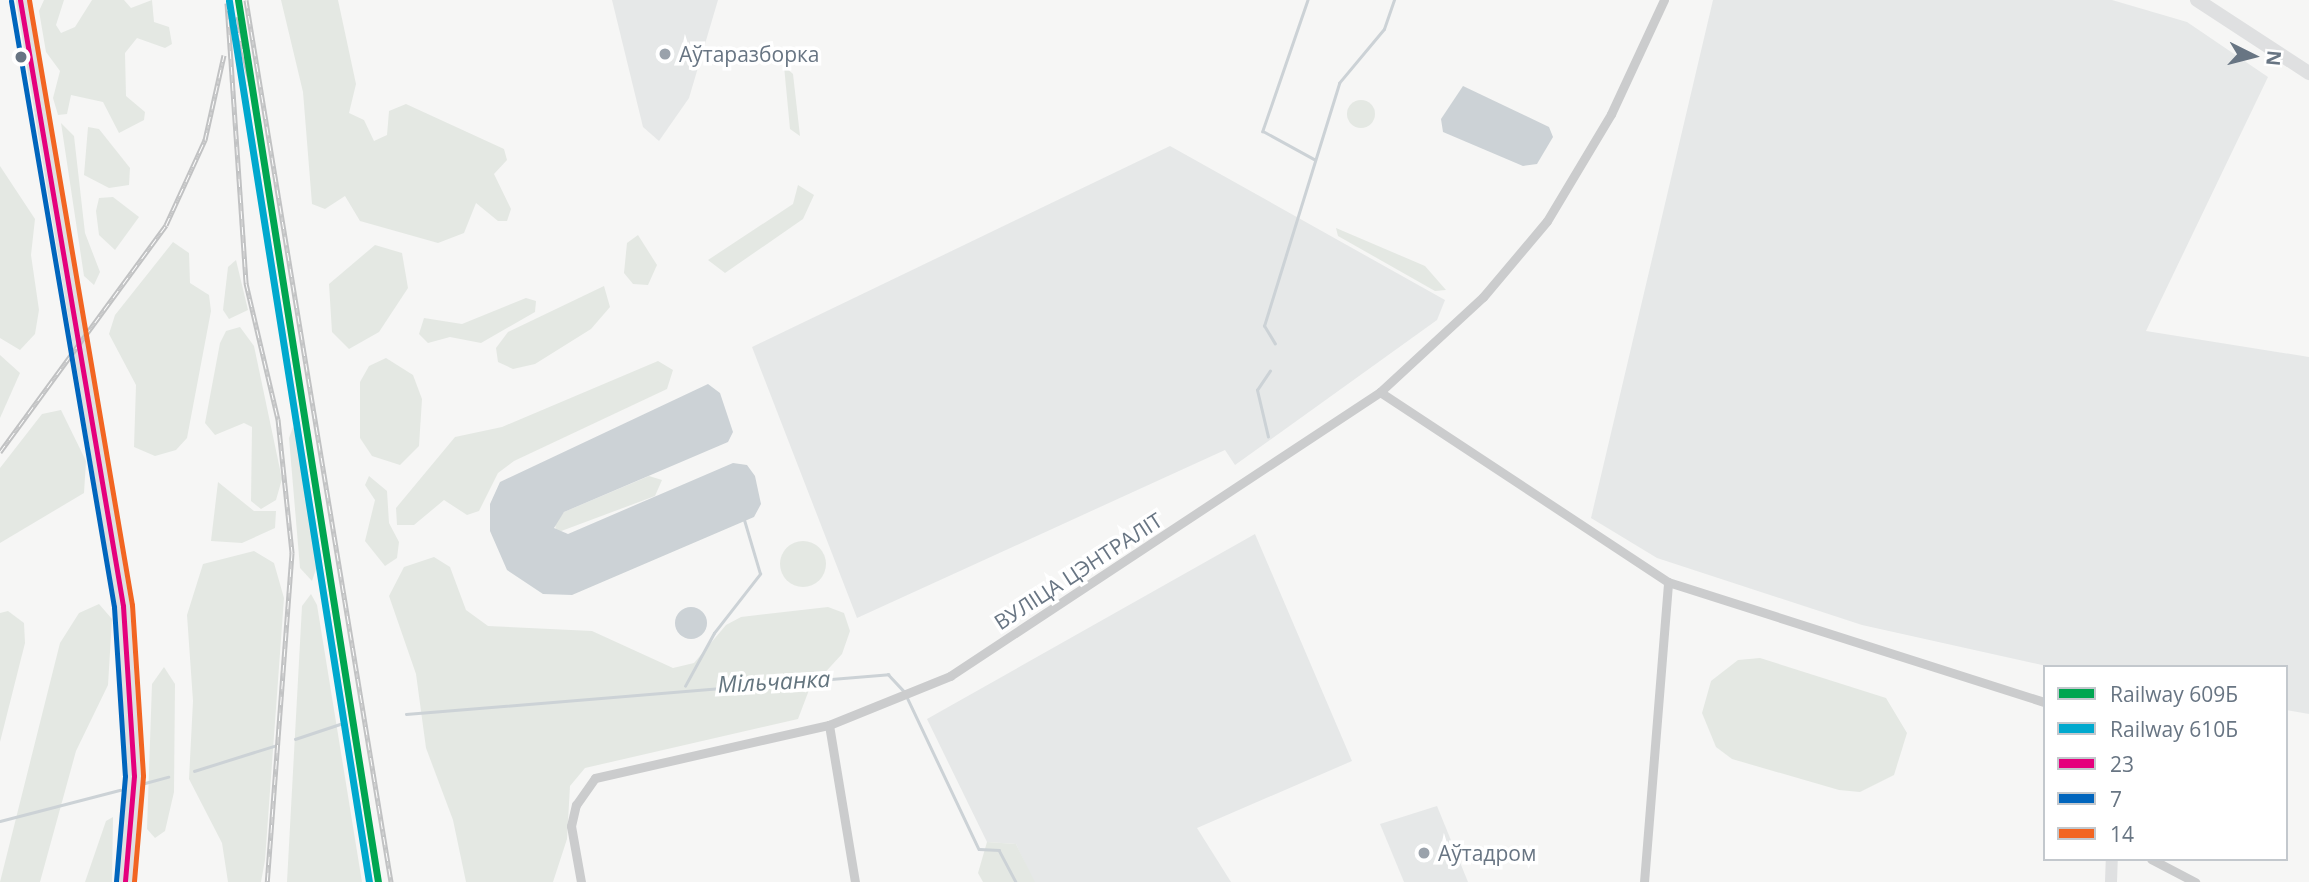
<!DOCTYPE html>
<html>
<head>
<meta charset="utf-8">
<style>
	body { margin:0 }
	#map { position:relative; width:2309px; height:882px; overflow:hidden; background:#f6f6f5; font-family:"Open Sans",sans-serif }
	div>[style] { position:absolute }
	.built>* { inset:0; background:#e6e8e8 }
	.green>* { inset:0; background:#e4e8e3 }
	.round { border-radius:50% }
	.water>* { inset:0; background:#ccd2d6 }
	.stream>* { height:2.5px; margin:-1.25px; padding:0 1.25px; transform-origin:1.25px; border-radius:1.25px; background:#ccd2d6 }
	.street>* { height:9px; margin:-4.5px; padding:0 4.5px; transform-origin:4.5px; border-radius:4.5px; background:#cbcccd }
	.secondary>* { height:12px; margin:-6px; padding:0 6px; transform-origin:6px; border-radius:6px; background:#dfe0e1 }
	.primary>* { height:14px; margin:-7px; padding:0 7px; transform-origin:7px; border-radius:7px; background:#dfe0e1 }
	.rail>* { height:5px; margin-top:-2.5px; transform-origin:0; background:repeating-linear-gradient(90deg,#fff 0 8px,#c1c2c3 0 16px); box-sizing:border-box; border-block:2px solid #c1c2c3 }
	.bus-1>* { height:5px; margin:-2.5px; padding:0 2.5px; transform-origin:2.5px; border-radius:2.5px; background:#e5007d }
	.bus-2>* { height:5px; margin:-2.5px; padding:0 2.5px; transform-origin:2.5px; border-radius:2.5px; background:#0065bd }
	.bus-3>* { height:5px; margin:-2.5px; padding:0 2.5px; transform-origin:2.5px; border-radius:2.5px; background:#f26522 }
	.rail-1>* { height:7px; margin:-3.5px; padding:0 3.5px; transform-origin:3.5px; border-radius:3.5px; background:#00a651 }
	.rail-2>* { height:7px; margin:-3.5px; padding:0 3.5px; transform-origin:3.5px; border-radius:3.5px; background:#00a9ce }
	.dots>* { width:19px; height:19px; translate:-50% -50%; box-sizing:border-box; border:4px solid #fff; border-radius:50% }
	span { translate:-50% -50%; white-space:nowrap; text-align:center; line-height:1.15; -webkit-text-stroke:7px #fff; paint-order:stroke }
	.poi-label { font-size:21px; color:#687583 }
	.left { translate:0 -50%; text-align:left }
	.street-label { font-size:21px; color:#687583 }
	.water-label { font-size:23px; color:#64757f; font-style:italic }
	.legend { position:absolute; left:2043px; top:665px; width:245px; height:196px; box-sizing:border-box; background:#fff; border:2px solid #c3c8cd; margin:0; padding:9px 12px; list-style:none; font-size:21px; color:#687583 }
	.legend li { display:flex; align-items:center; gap:14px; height:35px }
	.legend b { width:35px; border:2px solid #c3c8cd }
	.north { position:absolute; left:2218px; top:21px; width:70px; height:70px; -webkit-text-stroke:5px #fff; paint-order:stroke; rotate:96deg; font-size:19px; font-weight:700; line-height:28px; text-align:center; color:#687583 }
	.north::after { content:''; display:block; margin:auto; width:24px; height:32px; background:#687583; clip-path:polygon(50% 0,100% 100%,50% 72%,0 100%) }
</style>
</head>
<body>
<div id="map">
	<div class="built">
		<div style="clip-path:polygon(612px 0,718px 0,689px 98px,659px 141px,643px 127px)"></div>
		<div style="clip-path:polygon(1713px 0,2112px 0,2187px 22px,2268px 77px,2146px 331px,2309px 357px,2309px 714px,2286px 710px,2286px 667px,2051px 667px,1862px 625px,1657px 558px,1591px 518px)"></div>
		<div style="clip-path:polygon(1170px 146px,1445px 300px,1437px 320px,1235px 465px,1225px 450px,857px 618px,752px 347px)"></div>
		<div style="clip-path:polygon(1255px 534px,1352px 761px,1197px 828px,1231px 882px,1034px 882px,1016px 844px,987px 842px,927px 719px)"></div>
		<div style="clip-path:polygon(1437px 806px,1468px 882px,1404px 882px,1380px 824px)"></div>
	</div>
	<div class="green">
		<div style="clip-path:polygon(44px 0,64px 0,56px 25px,61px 33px,75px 27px,92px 0,124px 0,131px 8px,152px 0,154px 22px,169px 27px,172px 44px,165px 48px,137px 38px,125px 53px,126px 96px,145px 112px,144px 120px,119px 133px,103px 102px,71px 95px,67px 114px,58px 115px,53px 98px,60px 71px,46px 52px,39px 11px)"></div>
		<div style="clip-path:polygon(281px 0,338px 0,356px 84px,349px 113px,364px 120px,374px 141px,387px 135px,389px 111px,406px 104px,504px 149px,507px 160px,494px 174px,511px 209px,507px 221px,498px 221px,476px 203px,464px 233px,438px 243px,360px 221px,345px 196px,325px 209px,312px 204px,303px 92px)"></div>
		<div style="clip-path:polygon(784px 66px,793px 74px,800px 136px,790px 129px)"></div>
		<div class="round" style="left:1347px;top:100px;width:28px;height:28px"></div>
		<div style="clip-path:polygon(61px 123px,74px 136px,85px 233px,100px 272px,94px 285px,84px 276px)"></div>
		<div style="clip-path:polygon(88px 127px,99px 129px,130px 168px,129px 185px,109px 188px,84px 175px)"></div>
		<div style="clip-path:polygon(0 166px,35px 219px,31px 255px,39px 310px,35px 334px,20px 350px,0 338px)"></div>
		<div style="clip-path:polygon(798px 185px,814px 195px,803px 219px,725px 273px,708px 260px,793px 204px)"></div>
		<div style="clip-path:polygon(113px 197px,139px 217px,115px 250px,99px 235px,96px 211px,99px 198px)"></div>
		<div style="clip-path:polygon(1336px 228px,1425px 266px,1446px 290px,1435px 291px,1338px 236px)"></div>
		<div style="clip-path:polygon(638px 235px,657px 265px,648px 285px,633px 284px,624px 273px,627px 243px)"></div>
		<div style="clip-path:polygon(173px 242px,189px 253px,190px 283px,209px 295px,211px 311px,187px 438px,176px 450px,155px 456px,134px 447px,136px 385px,109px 334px,115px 315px)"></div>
		<div style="clip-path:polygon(375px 245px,402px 253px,408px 288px,379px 332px,349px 349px,332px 332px,329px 284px)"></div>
		<div style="clip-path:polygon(236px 260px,248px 310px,229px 319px,223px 310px,228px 267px)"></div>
		<div style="clip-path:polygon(604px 286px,610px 307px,591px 329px,535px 364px,513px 369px,498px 362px,496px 348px,508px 332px)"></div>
		<div style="clip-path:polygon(526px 298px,536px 301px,535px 312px,481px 343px,450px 337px,428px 343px,419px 334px,424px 318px,462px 324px)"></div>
		<div style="clip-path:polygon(240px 327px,254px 346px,282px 479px,276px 500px,261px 509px,251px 501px,252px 427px,244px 423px,215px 435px,205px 423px,220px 343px,226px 331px)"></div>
		<div style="clip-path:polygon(0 355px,20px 373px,0 418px)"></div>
		<div style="clip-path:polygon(386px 358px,413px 375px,422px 399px,419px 446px,400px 465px,372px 456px,360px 438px,360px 382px,369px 366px)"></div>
		<div style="clip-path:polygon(658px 361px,673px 370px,667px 389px,514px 461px,498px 473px,479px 511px,467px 515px,444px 500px,414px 525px,397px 525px,396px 508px,455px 437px,502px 427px)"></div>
		<div style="clip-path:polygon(61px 410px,86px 461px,84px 493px,0 543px,0 468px,42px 414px)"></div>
		<div style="clip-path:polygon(293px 427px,300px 435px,320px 557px,312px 581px,300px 568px,289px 438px)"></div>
		<div style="clip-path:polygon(369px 476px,387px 491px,389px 523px,399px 542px,397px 558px,385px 566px,365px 541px,375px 500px,365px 485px)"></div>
		<div style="clip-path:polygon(649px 476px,662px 480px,655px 496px,556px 533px,555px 523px,564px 512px)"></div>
		<div style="clip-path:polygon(218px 482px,254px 511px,276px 511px,275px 528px,242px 543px,211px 541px)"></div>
		<div class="round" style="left:780px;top:541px;width:46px;height:46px"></div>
		<div style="clip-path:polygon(254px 551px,274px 563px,284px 598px,265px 860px,261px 882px,228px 882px,222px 843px,189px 779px,193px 701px,187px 615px,203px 564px)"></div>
		<div style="clip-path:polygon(434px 557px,450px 567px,466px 610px,488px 626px,592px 631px,673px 668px,694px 663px,726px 625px,741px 617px,828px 607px,844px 613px,850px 631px,842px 654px,809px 690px,798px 719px,585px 768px,570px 786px,567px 839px,553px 882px,466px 882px,453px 820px,426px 748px,416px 674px,389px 596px,404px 567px)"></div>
		<div style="clip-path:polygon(311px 594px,317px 605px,362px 882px,287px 882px,302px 606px)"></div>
		<div style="clip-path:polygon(99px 604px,112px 619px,108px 685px,76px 751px,40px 882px,0 882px,60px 643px,79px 613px)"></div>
		<div style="clip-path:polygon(8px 611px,24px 623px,25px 643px,0 742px,0 613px)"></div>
		<div style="clip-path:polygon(1760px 658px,1886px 698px,1907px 733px,1894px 775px,1860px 792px,1839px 790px,1732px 759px,1716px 747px,1702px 713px,1711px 681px,1738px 660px)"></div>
		<div style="clip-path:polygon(164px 667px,175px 684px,174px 792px,165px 831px,155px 838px,147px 829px,152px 684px)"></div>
		<div style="clip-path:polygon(113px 817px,112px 882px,85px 882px,106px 821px)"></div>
		<div style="clip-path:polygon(987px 842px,1016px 844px,1035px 882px,983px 882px,978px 873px)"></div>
	</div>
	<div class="water">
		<div style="clip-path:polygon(1463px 86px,1549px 127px,1553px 137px,1537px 164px,1523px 166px,1443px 132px,1441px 119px)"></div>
		<div style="clip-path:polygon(708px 384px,720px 393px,733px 432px,728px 442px,564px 512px,554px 528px,568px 534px,733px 463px,747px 465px,755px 476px,761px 504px,754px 517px,572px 595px,543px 594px,507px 570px,490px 531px,490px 504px,500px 482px)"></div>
		<div class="round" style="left:675px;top:607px;width:32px;height:32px"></div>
	</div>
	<div class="stream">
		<div style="left:1308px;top:0;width:139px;rotate:109deg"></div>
		<div style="left:1263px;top:131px;width:58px;rotate:28.8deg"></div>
		<div style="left:1275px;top:344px;width:21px;rotate:-121deg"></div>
		<div style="left:1264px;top:326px;width:254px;rotate:-72.8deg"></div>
		<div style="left:1339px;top:83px;width:70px;rotate:-50.2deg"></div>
		<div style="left:1384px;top:29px;width:31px;rotate:-71deg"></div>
		<div style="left:1268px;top:437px;width:48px;rotate:-103.2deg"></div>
		<div style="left:1257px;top:390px;width:23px;rotate:-56deg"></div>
		<div style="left:685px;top:686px;width:60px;rotate:-61.3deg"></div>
		<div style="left:714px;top:633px;width:75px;rotate:-52.1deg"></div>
		<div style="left:760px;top:574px;width:56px;rotate:-106.5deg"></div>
		<div style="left:907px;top:697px;width:168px;rotate:64.7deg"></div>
		<div style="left:979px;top:849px;width:20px;rotate:3deg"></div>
		<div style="left:999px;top:850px;width:36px;rotate:62deg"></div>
		<div style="left:406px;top:714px;width:484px;rotate:-4.7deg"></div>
		<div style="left:888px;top:674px;width:23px;rotate:47deg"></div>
		<div style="left:295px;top:739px;width:47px;rotate:-18.4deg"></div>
		<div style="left:194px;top:771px;width:87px;rotate:-17.4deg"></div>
		<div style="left:145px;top:783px;width:24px;rotate:-15deg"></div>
		<div style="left:0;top:821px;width:124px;rotate:-14.5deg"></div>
	</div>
	<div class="street">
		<div style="left:1380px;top:392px;width:345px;rotate:33.4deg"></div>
		<div style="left:1668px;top:582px;width:396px;rotate:17.7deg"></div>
		<div style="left:829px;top:725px;width:159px;rotate:80.6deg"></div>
		<div style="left:2151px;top:859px;width:50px;rotate:27.6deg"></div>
		<div style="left:581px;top:882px;width:57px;rotate:-100.1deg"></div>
		<div style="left:571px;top:826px;width:22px;rotate:-77deg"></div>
		<div style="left:576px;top:805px;width:33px;rotate:-55deg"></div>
		<div style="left:595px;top:778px;width:240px;rotate:-12.8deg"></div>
		<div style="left:829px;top:725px;width:131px;rotate:-22deg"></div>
		<div style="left:950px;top:676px;width:515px;rotate:-33.44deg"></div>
		<div style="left:1380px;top:392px;width:140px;rotate:-42.7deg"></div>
		<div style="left:1483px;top:297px;width:99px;rotate:-49.9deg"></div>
		<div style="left:1547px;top:221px;width:125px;rotate:-59.1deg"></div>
		<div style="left:1611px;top:114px;width:126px;rotate:-65.1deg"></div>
		<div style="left:1644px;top:882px;width:301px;rotate:-85.4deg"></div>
	</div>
	<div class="secondary">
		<div style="left:2111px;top:882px;width:23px;rotate:-88deg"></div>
	</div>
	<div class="primary">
		<div style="left:23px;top:0;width:614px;rotate:80.63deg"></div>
		<div style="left:123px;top:606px;width:170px;rotate:86.3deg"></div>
		<div style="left:134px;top:776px;width:106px;rotate:94.9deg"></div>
		<div style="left:2197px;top:0;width:134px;rotate:33.1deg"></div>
	</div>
	<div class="rail">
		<div style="left:246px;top:0;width:894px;rotate:80.66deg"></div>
		<div style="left:227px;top:3px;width:281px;rotate:86.1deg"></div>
		<div style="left:246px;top:283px;width:140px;rotate:76.8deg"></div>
		<div style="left:278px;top:419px;width:135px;rotate:84deg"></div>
		<div style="left:292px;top:553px;width:330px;rotate:94.3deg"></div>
		<div style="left:235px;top:17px;width:70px;rotate:76.8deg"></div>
		<div style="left:0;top:452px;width:281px;rotate:-53.8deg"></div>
		<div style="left:166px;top:225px;width:94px;rotate:-65.4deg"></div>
		<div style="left:205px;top:140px;width:87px;rotate:-77.4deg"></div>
	</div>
	<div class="bus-1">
		<div style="left:20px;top:0;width:615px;rotate:80.35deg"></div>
		<div style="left:123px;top:606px;width:170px;rotate:86.3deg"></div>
		<div style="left:134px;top:776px;width:106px;rotate:94.9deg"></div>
	</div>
	<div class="bus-2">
		<div style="left:11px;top:1px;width:615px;rotate:80.35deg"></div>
		<div style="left:114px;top:607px;width:169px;rotate:86.3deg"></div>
		<div style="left:125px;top:776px;width:105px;rotate:94.9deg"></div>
	</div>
	<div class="bus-3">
		<div style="left:29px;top:0;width:614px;rotate:80.34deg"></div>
		<div style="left:132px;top:605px;width:171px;rotate:86.3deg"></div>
		<div style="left:143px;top:776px;width:106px;rotate:94.9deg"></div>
	</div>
	<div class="rail-1">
		<div style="left:238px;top:0;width:893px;rotate:80.98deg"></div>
	</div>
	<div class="rail-2">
		<div style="left:229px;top:1px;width:892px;rotate:80.97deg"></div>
	</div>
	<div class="dots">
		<div style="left:665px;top:54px;background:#9aa2ab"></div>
		<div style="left:21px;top:57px;background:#687583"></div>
		<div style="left:1424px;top:853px;background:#9aa2ab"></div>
	</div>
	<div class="poi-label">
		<span class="left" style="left:679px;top:54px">Аўтаразборка</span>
		<span class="left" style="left:1438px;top:853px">Аўтадром</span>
	</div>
	<div class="street-label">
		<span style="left:1078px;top:571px;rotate:-33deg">ВУЛІЦА ЦЭНТРАЛІТ</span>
	</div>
	<div class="water-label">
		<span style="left:774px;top:681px;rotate:-3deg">Мільчанка</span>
	</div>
	<ul class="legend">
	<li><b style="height:9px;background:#00a651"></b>Railway 609Б</li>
	<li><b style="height:9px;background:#00a9ce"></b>Railway 610Б</li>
	<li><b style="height:9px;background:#e5007d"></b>23</li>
	<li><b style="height:9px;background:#0065bd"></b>7</li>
	<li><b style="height:9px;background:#f26522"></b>14</li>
	</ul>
	<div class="north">N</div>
</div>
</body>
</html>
